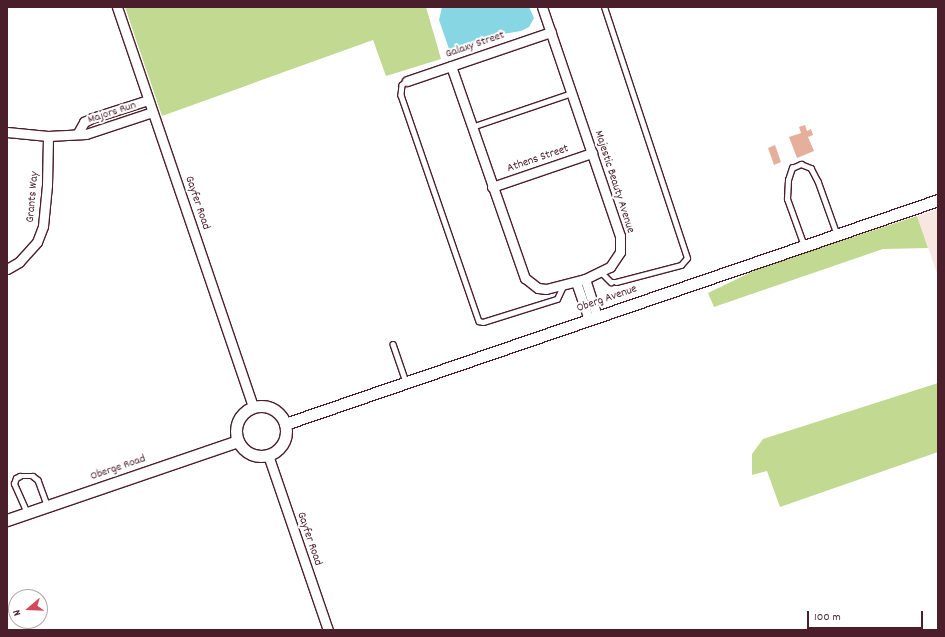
<!DOCTYPE html>
<html>
<head>
<meta charset="utf-8">
<style>
	body { margin:0 }
	#map { position:relative; width:945px; height:637px; overflow:hidden; background:#fff; font-family:Dekko,sans-serif }
	div>[style] { position:absolute }
	.built>* { inset:0; background:#f8e7e1 }
	.green>* { inset:0; background:#c1d990 }
	.water>* { inset:0; background:#87d6e3 }
	.building>* { inset:0; background:#e6af9c }
	.roads { filter:drop-shadow(1px 0 #4a1f2b) drop-shadow(-1px 0 #4a1f2b) drop-shadow(0 1px #4a1f2b) drop-shadow(0 -1px #4a1f2b) }
	.service>* { height:4.5px; margin:-2.25px; padding:0 2.25px; transform-origin:2.25px; border-radius:2.25px; background:#fff }
	.minor>* { height:9px; margin:-4.5px; padding:0 4.5px; transform-origin:4.5px; border-radius:4.5px; background:#fff }
	.tertiary>* { height:11px; margin:-5.5px; padding:0 5.5px; transform-origin:5.5px; border-radius:5.5px; background:#fff }
	.tertiary>.ring { margin:-5.5px; padding:0; box-sizing:content-box; background:none; border:11px solid #fff; border-radius:50% }
	span { translate:-50% -50%; white-space:nowrap; text-align:center; line-height:1.15; -webkit-text-stroke:4px #fff; paint-order:stroke }
	.street-label { font-size:12px; color:#4a1f2b }
	.frame { position:absolute; inset:0; border:8px solid #4a1f2b; pointer-events:none }
	.north { position:absolute; left:8px; top:589px; width:40px; height:40px; box-sizing:border-box; background:#fff; border:1px solid #b7a5aa; border-radius:50%; rotate:251deg; font-size:11px; font-weight:700; line-height:16px; text-align:center; color:#4a1f2b }
	.north::after { content:''; display:block; margin:auto; width:14px; height:18px; background:#d1495b; clip-path:polygon(50% 0,100% 100%,50% 72%,0 100%) }
	.scale { position:absolute; left:807px; top:611px; width:116px; height:18px; box-sizing:border-box; border:2px solid #4a1f2b; border-top:0; padding-left:5px; font-size:12px; line-height:14px; white-space:nowrap; color:#4a1f2b; -webkit-text-stroke:3px #fff; paint-order:stroke }
</style>
</head>
<body>
<div id="map">
	<div class="built">
		<div style="clip-path:polygon(938px 209px,938px 276px,917px 216px)"></div>
	</div>
	<div class="green">
		<div style="clip-path:polygon(125px 7px,426px 7px,441px 59px,386px 76px,373px 40px,162px 116px)"></div>
		<div style="clip-path:polygon(917px 216px,928px 248px,883px 249px,714px 307px,708px 293px,762px 267px)"></div>
		<div style="clip-path:polygon(938px 383px,938px 452px,780px 507px,767px 471px,752px 475px,752px 454px,763px 439px)"></div>
	</div>
	<div class="water">
		<div style="clip-path:polygon(442px 7px,529px 7px,534px 18px,529px 27px,521px 31px,497px 35px,455px 52px,449px 49px,439px 20px)"></div>
	</div>
	<div class="building">
		<div style="clip-path:polygon(805px 125px,807px 131px,811px 129px,813px 135px,808px 137px,814px 151px,797px 158px,789px 137px,801px 133px,799px 127px)"></div>
		<div style="clip-path:polygon(775px 145px,781px 162px,774px 165px,768px 148px)"></div>
	</div>
	<div class="roads">
		<div class="service">
			<div style="left:407px;top:81px;width:6px;rotate:141deg"></div>
			<div style="left:402px;top:85px;width:10px;rotate:96deg"></div>
			<div style="left:401px;top:95px;width:239px;rotate:71deg"></div>
			<div style="left:479px;top:321px;width:4px;rotate:14deg"></div>
			<div style="left:483px;top:322px;width:77px;rotate:-17.3deg"></div>
			<div style="left:557px;top:299px;width:14px;rotate:-65deg"></div>
			<div style="left:472px;top:127px;width:106px;rotate:-18.8deg"></div>
			<div style="left:804px;top:246px;width:50px;rotate:-109.9deg"></div>
			<div style="left:787px;top:199px;width:19px;rotate:-87deg"></div>
			<div style="left:788px;top:180px;width:13px;rotate:-72deg"></div>
			<div style="left:792px;top:168px;width:10px;rotate:-24deg"></div>
			<div style="left:801px;top:164px;width:11px;rotate:22deg"></div>
			<div style="left:811px;top:168px;width:15px;rotate:62deg"></div>
			<div style="left:818px;top:181px;width:56px;rotate:70.3deg"></div>
			<div style="left:602px;top:273px;width:13px;rotate:45deg"></div>
			<div style="left:611px;top:282px;width:5px"></div>
			<div style="left:616px;top:282px;width:67px;rotate:-14.7deg"></div>
			<div style="left:681px;top:265px;width:9px;rotate:-49deg"></div>
			<div style="left:687px;top:258px;width:264px;rotate:-108.3deg"></div>
			<div style="left:393px;top:344px;width:40px;rotate:71.1deg"></div>
			<div style="left:27px;top:513px;width:32px;rotate:-114deg"></div>
			<div style="left:14px;top:484px;width:6px;rotate:-72deg"></div>
			<div style="left:16px;top:478px;width:4px;rotate:-27deg"></div>
			<div style="left:20px;top:476px;width:13px"></div>
			<div style="left:33px;top:476px;width:6px;rotate:39deg"></div>
			<div style="left:38px;top:480px;width:27px;rotate:70deg"></div>
		</div>
		<div class="minor">
			<div style="left:117px;top:7px;width:422px;rotate:71.2deg"></div>
			<div style="left:451px;top:66px;width:225px;rotate:70.8deg"></div>
			<div style="left:525px;top:278px;width:16px;rotate:38deg"></div>
			<div style="left:538px;top:288px;width:8px;rotate:7deg"></div>
			<div style="left:546px;top:289px;width:40px;rotate:-14.4deg"></div>
			<div style="left:585px;top:279px;width:28px;rotate:-26deg"></div>
			<div style="left:610px;top:267px;width:18px;rotate:-56deg"></div>
			<div style="left:620px;top:252px;width:16px;rotate:-90deg"></div>
			<div style="left:620px;top:236px;width:242px;rotate:-108.8deg"></div>
			<div style="left:407px;top:81px;width:152px;rotate:-18.8deg"></div>
			<div style="left:7px;top:132px;width:41px;rotate:5.6deg"></div>
			<div style="left:48px;top:136px;width:38px;rotate:-3deg"></div>
			<div style="left:86px;top:134px;width:70px;rotate:-18.4deg"></div>
			<div style="left:78px;top:133px;width:13px;rotate:-61deg"></div>
			<div style="left:84px;top:122px;width:9px;rotate:-27deg"></div>
			<div style="left:92px;top:118px;width:59px;rotate:-17.8deg"></div>
			<div style="left:492px;top:187px;width:106px;rotate:-18.8deg"></div>
			<div style="left:7px;top:269px;width:14px;rotate:-30deg"></div>
			<div style="left:19px;top:262px;width:27px;rotate:-48deg"></div>
			<div style="left:37px;top:242px;width:17px;rotate:-69deg"></div>
			<div style="left:43px;top:226px;width:41px;rotate:-84.4deg"></div>
			<div style="left:47px;top:185px;width:49px;rotate:-88.8deg"></div>
			<div style="left:585px;top:279px;width:39px;rotate:72deg"></div>
			<div style="left:576px;top:282px;width:39px;rotate:71deg"></div>
			<div style="left:268px;top:455px;width:185px;rotate:71.1deg"></div>
		</div>
		<div class="tertiary">
			<div class="ring" style="left:236px;top:406px;width:39px;height:39px"></div>
			<div style="left:285px;top:424px;width:690px;rotate:-18.93deg"></div>
			<div style="left:7px;top:520px;width:244px;rotate:-18.9deg"></div>
		</div>
	</div>
	<div class="street-label">
		<span style="left:475px;top:45px;rotate:-19deg">Galaxy Street</span>
		<span style="left:112px;top:113px;rotate:-18deg">Majors Run</span>
		<span style="left:538px;top:159px;rotate:-19deg">Athens Street</span>
		<span style="left:614px;top:182px;rotate:72deg">Majestic Beauty Avenue</span>
		<span style="left:33px;top:197px;rotate:-85deg">Grants Way</span>
		<span style="left:197px;top:203px;rotate:71deg">Gayfer Road</span>
		<span style="left:607px;top:299px;rotate:-19deg">Oberg Avenue</span>
		<span style="left:118px;top:468px;rotate:-19deg">Oberge Road</span>
		<span style="left:309px;top:539px;rotate:71deg">Gayfer Road</span>
	</div>
	<div class="frame"></div>
	<div class="north">N</div>
	<div class="scale">100 m</div>
</div>
</body>
</html>
